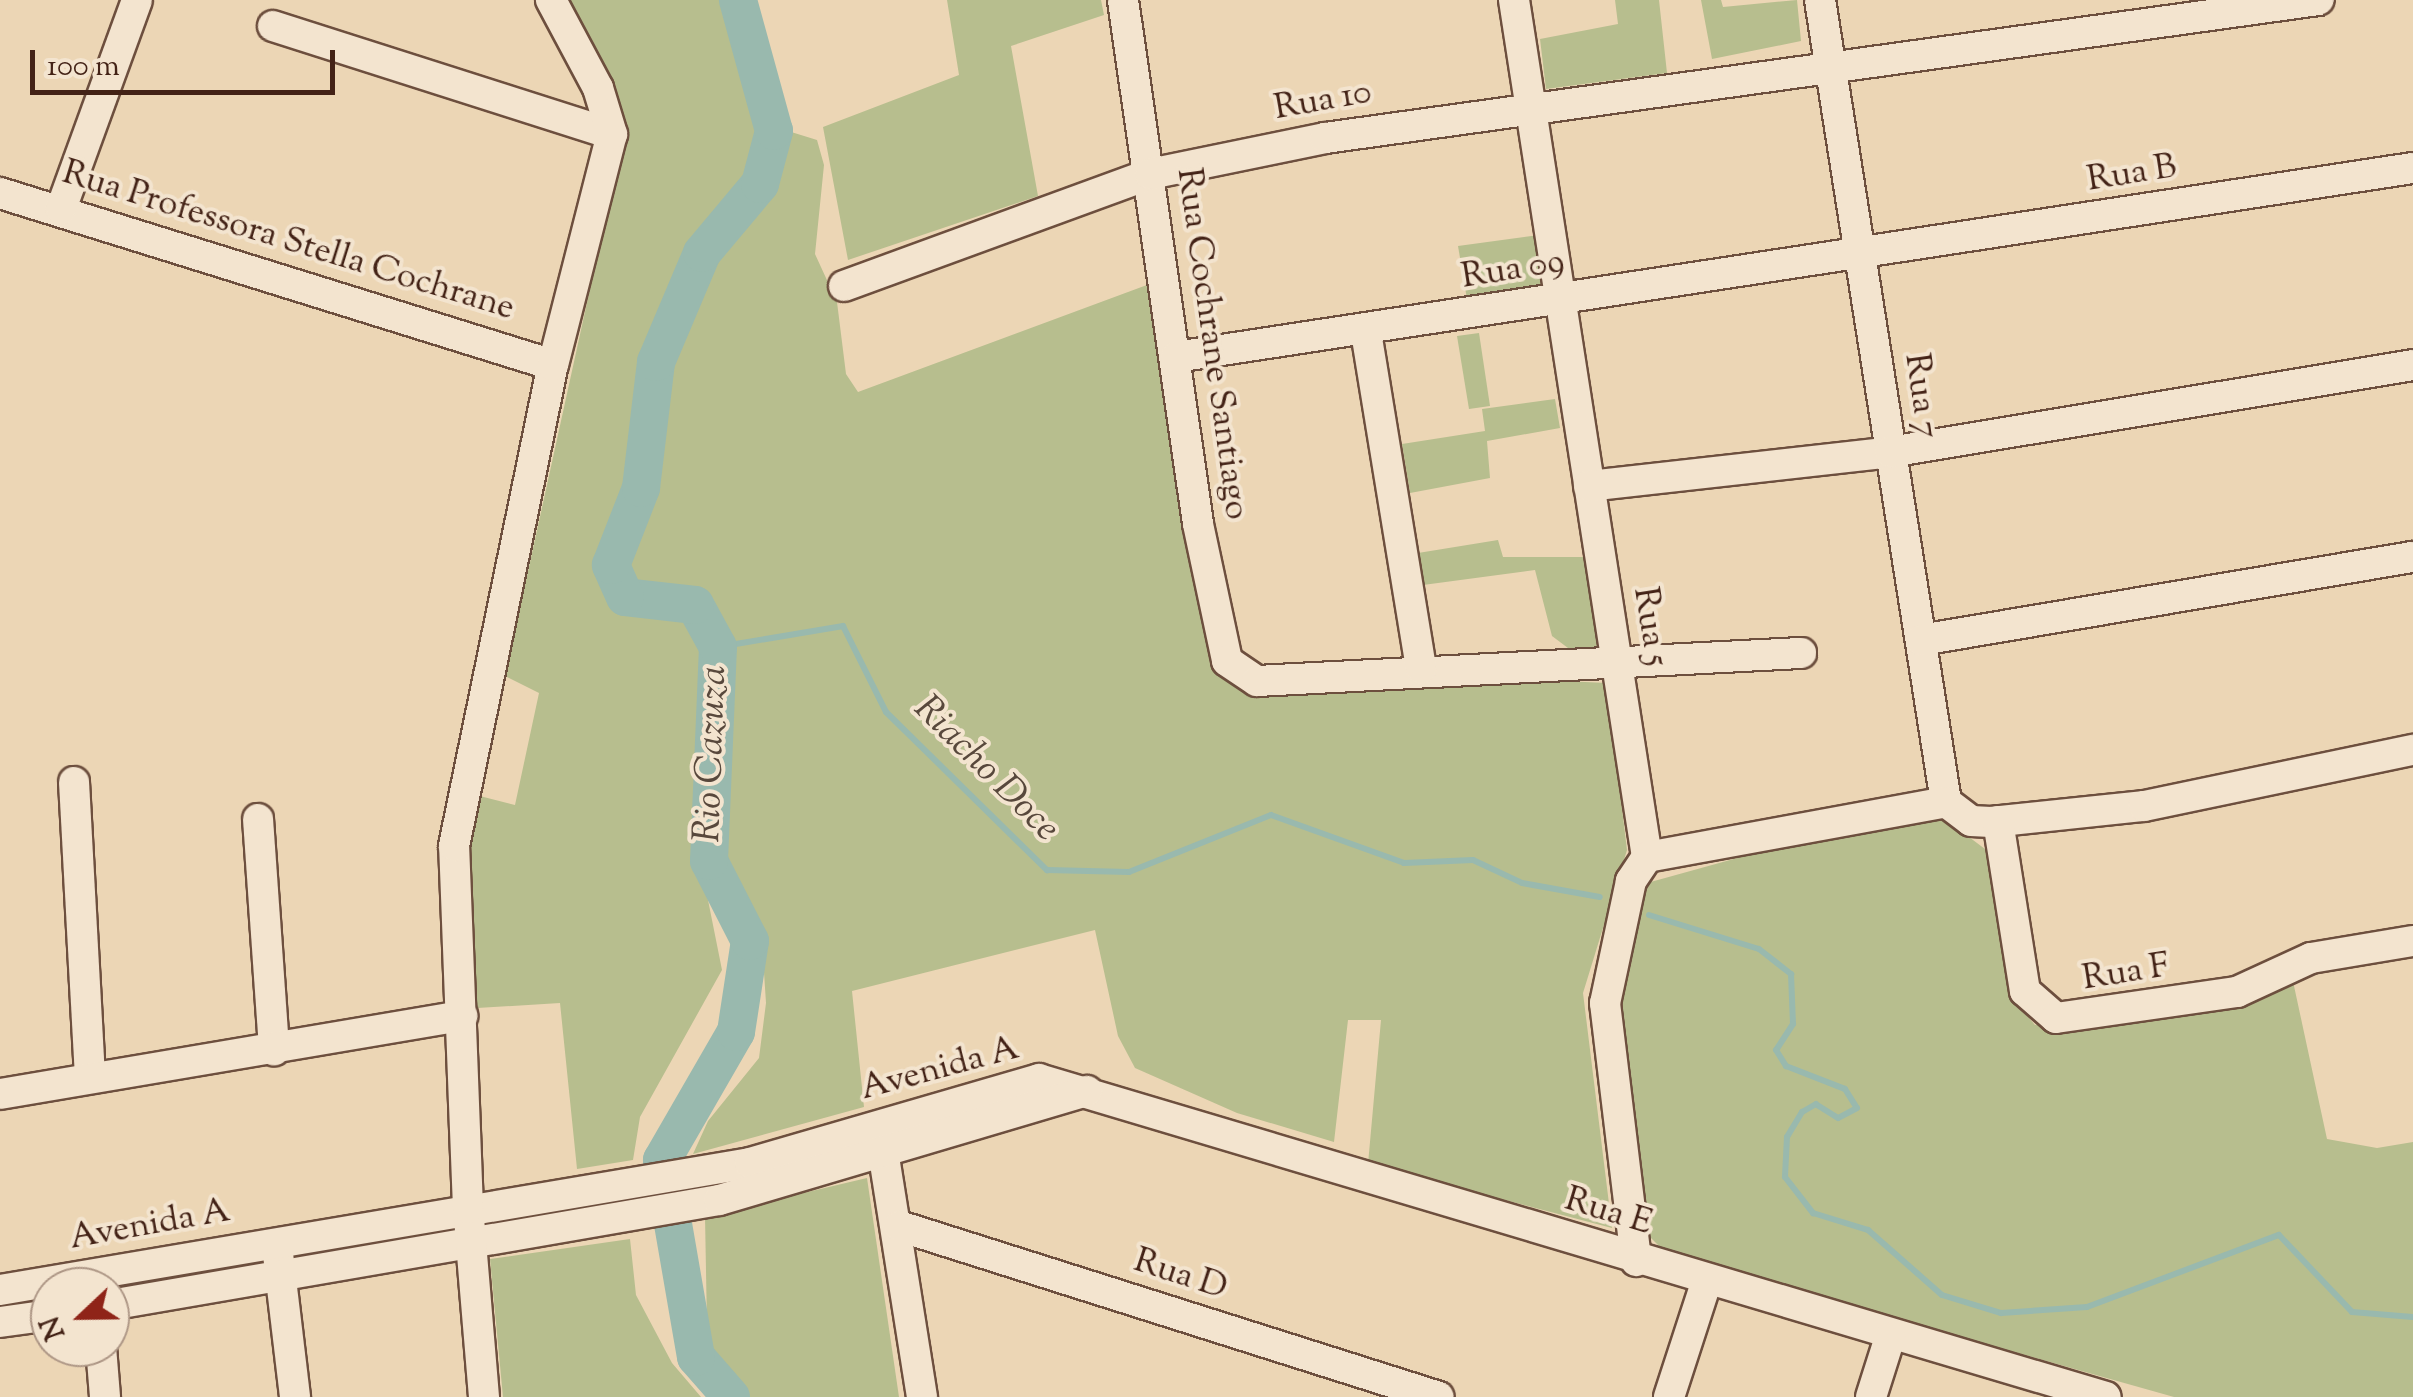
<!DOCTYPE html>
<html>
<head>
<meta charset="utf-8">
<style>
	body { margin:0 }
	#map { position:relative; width:2413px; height:1397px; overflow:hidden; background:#ecd6b5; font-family:"Sorts Mill Goudy",serif }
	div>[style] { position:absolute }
	.green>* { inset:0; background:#b7be8e }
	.stream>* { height:6px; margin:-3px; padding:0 3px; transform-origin:3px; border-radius:3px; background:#99b9ae }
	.river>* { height:38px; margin:-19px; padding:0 19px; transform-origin:19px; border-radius:19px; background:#99b9ae }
	.roads { filter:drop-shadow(2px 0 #6d4f3e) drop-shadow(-2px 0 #6d4f3e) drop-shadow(0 2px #6d4f3e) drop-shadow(0 -2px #6d4f3e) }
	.minor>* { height:30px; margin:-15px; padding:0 15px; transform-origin:15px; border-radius:15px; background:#f3e4cf }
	span { translate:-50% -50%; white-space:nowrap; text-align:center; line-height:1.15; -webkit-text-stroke:8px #f3e4cf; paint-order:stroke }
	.street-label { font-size:35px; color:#432216 }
	.water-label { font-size:38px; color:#58483c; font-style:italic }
	.north { position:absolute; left:30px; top:1267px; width:100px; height:100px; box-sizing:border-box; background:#f3e4cf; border:2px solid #ad9685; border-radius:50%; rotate:248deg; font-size:28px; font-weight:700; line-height:40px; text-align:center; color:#432216 }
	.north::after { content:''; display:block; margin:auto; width:35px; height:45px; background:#8f2418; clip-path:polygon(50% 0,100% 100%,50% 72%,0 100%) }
	.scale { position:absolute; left:30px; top:50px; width:305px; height:45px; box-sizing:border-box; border:5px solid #432216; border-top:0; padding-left:12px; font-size:30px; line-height:35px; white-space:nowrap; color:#432216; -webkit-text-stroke:8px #f3e4cf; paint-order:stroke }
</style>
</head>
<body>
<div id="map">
	<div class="green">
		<div style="clip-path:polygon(566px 0,754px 0,788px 131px,817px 140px,824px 165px,815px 254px,837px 302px,846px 374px,858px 392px,1155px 282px,1218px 666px,1607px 683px,1627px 850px,1583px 993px,1612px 1228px,1368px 1164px,1381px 1020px,1348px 1020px,1334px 1142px,1237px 1113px,1135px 1068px,1118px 1036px,1095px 930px,852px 991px,864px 1107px,693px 1154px,708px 1121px,759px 1058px,766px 1003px,762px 942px,737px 879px,702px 870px,722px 970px,640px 1117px,633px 1160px,577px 1169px,560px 1003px,477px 1008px,468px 853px,472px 794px,515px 805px,539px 693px,505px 676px,626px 125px)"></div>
		<div style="clip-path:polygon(947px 0,1101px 0,1104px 15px,1011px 46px,1038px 196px,848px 260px,823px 127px,959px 75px)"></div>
		<div style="clip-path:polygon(1615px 0,1659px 0,1667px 73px,1546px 89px,1540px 39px,1618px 24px)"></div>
		<div style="clip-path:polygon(1701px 0,1721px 0,1723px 7px,1797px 0,1801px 41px,1712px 59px)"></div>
		<div style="clip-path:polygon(1539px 235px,1546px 287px,1468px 305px,1458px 246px)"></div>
		<div style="clip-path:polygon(1479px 333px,1490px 406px,1469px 409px,1457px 336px)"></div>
		<div style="clip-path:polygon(1555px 399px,1560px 428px,1487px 441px,1490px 478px,1410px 493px,1402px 444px,1485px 431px,1482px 409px)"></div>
		<div style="clip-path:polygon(1498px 540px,1503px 557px,1587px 557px,1598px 655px,1576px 654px,1552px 636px,1535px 570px,1423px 585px,1418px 553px)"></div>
		<div style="clip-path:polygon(1941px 816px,1985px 849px,2014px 1001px,2035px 1025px,2242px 992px,2291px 972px,2327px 1139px,2377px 1148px,2413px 1142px,2413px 1397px,2174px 1397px,1667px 1254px,1650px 1237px,1617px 1003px,1647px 883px,1777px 847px)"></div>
		<div style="clip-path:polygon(867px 1178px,899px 1397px,740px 1397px,716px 1361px,707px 1326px,705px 1216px)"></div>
		<div style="clip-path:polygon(630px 1239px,636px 1295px,672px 1363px,701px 1397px,503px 1397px,490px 1259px)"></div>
	</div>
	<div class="stream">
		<div style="left:718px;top:647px;width:127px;rotate:-9.5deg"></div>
		<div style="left:843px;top:626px;width:96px;rotate:63.4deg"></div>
		<div style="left:886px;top:712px;width:226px;rotate:44.5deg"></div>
		<div style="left:1047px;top:870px;width:82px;rotate:1.4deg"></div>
		<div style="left:1129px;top:872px;width:153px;rotate:-21.9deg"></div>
		<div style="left:1271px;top:815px;width:141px;rotate:19.8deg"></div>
		<div style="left:1404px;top:863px;width:69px;rotate:-2.5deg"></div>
		<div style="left:1473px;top:860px;width:54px;rotate:25.1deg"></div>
		<div style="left:1522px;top:883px;width:79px;rotate:10.2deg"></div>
		<div style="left:1649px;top:915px;width:115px;rotate:17.2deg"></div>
		<div style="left:1759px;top:949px;width:41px;rotate:38deg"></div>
		<div style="left:1791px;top:974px;width:50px;rotate:87.7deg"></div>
		<div style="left:1793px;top:1024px;width:31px;rotate:123deg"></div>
		<div style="left:1776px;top:1050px;width:19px;rotate:58deg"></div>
		<div style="left:1786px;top:1066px;width:63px;rotate:21.3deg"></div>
		<div style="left:1845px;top:1089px;width:22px;rotate:58deg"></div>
		<div style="left:1857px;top:1108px;width:21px;rotate:152deg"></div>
		<div style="left:1838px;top:1118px;width:26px;rotate:-148deg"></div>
		<div style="left:1816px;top:1104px;width:16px;rotate:150deg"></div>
		<div style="left:1802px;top:1112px;width:29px;rotate:121deg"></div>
		<div style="left:1787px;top:1137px;width:40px;rotate:92.9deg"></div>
		<div style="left:1785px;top:1177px;width:46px;rotate:52.1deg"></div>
		<div style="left:1813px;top:1213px;width:58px;rotate:17.2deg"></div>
		<div style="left:1868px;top:1230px;width:98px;rotate:41.3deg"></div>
		<div style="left:1942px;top:1295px;width:62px;rotate:17deg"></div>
		<div style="left:2001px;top:1313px;width:86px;rotate:-4deg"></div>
		<div style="left:2087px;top:1307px;width:205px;rotate:-20.6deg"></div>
		<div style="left:2279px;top:1235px;width:106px;rotate:46.5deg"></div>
		<div style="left:2352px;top:1312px;width:61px;rotate:4.7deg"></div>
	</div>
	<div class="river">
		<div style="left:731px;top:1397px;width:53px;rotate:-131.2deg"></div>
		<div style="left:696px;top:1357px;width:200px;rotate:-99.8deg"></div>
		<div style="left:662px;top:1160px;width:148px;rotate:-60deg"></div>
		<div style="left:736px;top:1032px;width:92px;rotate:-81.3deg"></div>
		<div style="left:750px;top:941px;width:90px;rotate:-117.1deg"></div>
		<div style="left:709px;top:861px;width:214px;rotate:-87.6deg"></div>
		<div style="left:718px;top:647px;width:48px;rotate:-118.7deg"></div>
		<div style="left:695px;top:605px;width:70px;rotate:-173.5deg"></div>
		<div style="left:625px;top:597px;width:35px;rotate:-114deg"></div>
		<div style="left:611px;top:565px;width:83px;rotate:-68.7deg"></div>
		<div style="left:641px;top:488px;width:127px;rotate:-83.2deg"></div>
		<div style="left:656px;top:362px;width:118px;rotate:-67.1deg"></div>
		<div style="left:702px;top:253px;width:90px;rotate:-50deg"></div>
		<div style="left:760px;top:184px;width:55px;rotate:-75.2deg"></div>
		<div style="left:774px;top:131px;width:136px;rotate:-105.4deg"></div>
	</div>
	<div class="roads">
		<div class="minor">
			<div style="left:1123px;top:0;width:529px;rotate:81.85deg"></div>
			<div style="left:1198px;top:524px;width:140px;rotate:78deg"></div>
			<div style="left:1227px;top:661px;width:36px;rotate:34deg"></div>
			<div style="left:1257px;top:681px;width:545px;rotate:-2.95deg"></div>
			<div style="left:1514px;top:0;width:867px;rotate:81.18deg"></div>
			<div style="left:1647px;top:857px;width:29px;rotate:124deg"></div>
			<div style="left:1631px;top:881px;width:125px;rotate:102deg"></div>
			<div style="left:1605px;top:1003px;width:260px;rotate:83.1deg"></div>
			<div style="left:1820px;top:0;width:812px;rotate:81.07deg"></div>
			<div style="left:273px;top:26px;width:356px;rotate:17.7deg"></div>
			<div style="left:0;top:193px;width:579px;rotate:17.28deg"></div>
			<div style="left:61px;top:209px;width:222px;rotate:-70deg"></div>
			<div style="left:844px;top:286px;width:326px;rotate:-20.1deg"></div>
			<div style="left:1150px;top:174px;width:179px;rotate:-11.6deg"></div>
			<div style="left:1325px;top:138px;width:1003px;rotate:-7.91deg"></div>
			<div style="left:1366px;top:332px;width:341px;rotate:80.7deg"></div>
			<div style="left:1176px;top:357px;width:1251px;rotate:-8.69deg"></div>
			<div style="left:1589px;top:486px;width:303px;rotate:-6.4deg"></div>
			<div style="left:1890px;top:452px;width:530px;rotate:-9.44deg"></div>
			<div style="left:1921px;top:640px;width:499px;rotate:-9.6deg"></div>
			<div style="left:74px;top:782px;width:295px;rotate:86.9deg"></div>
			<div style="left:1946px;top:802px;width:31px;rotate:37deg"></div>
			<div style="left:1971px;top:821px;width:20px;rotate:3deg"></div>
			<div style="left:1991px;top:822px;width:154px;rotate:-6deg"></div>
			<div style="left:2144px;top:806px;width:275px;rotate:-11.8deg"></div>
			<div style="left:258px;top:819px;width:232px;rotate:86deg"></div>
			<div style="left:1998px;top:821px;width:172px;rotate:81deg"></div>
			<div style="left:2025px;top:991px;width:41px;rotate:41.1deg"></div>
			<div style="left:2056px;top:1018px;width:183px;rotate:-8.2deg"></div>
			<div style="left:2237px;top:992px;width:81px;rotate:-24.7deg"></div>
			<div style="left:2311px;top:958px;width:103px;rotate:-9.5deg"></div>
			<div style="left:1647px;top:857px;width:304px;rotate:-10.4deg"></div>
			<div style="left:0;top:1094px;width:469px;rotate:-9.6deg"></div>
			<div style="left:881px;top:1138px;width:262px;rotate:81deg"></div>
			<div style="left:899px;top:1226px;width:566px;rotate:17.57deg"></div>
			<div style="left:278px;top:1254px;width:144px;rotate:83.2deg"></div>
			<div style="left:0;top:1290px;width:761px;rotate:-9.61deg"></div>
			<div style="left:750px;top:1163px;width:301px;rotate:-16.2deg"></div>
			<div style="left:1039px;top:1079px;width:1113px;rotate:16.6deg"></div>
			<div style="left:110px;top:1305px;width:618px;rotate:-9.78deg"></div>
			<div style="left:719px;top:1200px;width:384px;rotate:-16.5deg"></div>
			<div style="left:0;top:1322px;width:50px;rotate:-8deg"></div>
			<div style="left:101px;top:1347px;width:50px;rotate:85.4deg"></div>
			<div style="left:484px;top:1397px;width:190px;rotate:-94.8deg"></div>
			<div style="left:468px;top:1208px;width:362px;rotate:-92.2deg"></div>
			<div style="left:454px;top:846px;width:491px;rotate:-78.4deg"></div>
			<div style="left:553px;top:365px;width:238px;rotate:-75.7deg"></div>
			<div style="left:612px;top:134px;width:48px;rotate:-106.9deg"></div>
			<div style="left:598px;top:88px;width:100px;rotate:-118.1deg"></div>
			<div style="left:1669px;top:1397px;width:120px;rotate:-72deg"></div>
			<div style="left:1871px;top:1397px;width:63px;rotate:-72.4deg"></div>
		</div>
	</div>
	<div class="street-label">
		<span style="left:1323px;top:102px;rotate:-10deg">Rua 10</span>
		<span style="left:2132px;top:175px;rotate:-9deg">Rua B</span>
		<span style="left:288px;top:242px;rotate:17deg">Rua Professora Stella Cochrane</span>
		<span style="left:1513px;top:271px;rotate:-9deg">Rua 09</span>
		<span style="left:1211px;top:344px;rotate:82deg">Rua Cochrane Santiago</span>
		<span style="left:1920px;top:396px;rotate:82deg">Rua 7</span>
		<span style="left:1649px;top:627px;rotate:81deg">Rua 5</span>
		<span style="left:2126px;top:974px;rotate:-9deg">Rua F</span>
		<span style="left:940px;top:1070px;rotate:-15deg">Avenida A</span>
		<span style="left:1608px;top:1213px;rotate:17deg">Rua E</span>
		<span style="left:150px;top:1226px;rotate:-10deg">Avenida A</span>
		<span style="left:1180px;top:1276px;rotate:18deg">Rua D</span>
	</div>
	<div class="water-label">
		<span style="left:713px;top:754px;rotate:-88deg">Rio Cazuza</span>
		<span style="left:985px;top:770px;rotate:45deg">Riacho Doce</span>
	</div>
	<div class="north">N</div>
	<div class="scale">100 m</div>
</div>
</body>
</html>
